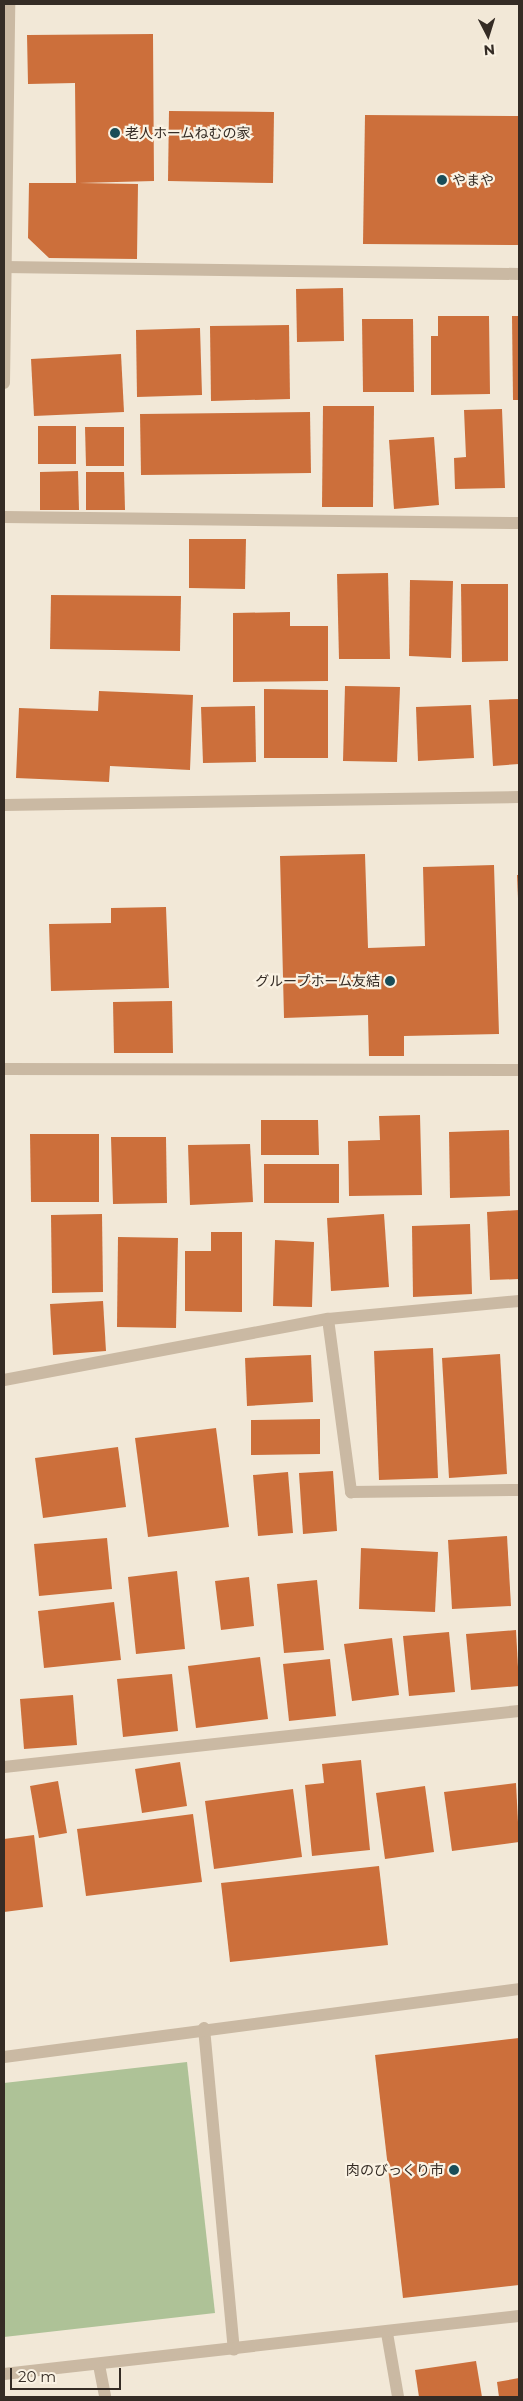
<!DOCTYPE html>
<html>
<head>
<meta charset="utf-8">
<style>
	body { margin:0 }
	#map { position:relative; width:523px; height:2401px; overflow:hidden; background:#f2e8d7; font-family:Montserrat,"Noto Sans JP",sans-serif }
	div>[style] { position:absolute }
	.green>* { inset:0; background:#aec297 }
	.building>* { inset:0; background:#cc6f3b }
	.lane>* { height:12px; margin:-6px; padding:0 6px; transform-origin:6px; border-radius:6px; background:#cab9a3 }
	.street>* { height:12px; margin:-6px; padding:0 6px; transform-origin:6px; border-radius:6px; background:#cab9a3 }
	.dots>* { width:14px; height:14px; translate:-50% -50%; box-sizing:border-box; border:2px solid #faf2e3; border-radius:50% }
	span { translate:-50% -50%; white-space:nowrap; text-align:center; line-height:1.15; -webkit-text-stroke:4.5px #faf2e3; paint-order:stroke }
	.poi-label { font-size:14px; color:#352c25 }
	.left { translate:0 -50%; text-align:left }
	.right { translate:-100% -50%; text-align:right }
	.frame { position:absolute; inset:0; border:5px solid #352c25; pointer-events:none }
	.north { position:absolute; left:463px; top:10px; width:50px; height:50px; -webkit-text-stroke:4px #faf2e3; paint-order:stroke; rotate:175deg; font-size:14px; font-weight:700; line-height:20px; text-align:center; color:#352c25 }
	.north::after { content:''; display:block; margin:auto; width:18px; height:22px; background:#352c25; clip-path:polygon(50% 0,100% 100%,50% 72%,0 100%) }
	.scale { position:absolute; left:10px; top:2368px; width:111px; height:22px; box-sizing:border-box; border:2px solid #352c25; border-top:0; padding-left:6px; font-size:15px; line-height:18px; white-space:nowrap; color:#352c25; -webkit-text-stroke:4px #faf2e3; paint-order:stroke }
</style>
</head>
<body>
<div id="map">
	<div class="green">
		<div style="clip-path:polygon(187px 2062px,215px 2313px,4px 2337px,4px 2083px)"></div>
	</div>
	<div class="building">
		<div style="clip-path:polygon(153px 34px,154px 181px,79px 183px,138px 184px,137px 259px,49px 258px,28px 238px,29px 183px,76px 183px,75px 83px,28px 84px,27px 35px)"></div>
		<div style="clip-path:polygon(169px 111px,274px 112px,273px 183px,168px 181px)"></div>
		<div style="clip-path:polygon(365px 115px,519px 116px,519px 245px,363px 244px)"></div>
		<div style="clip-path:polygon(343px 288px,344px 341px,297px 342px,296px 289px)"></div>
		<div style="clip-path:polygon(438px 316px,489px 316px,490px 394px,431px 395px,431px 336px,438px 336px)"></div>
		<div style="clip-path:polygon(512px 316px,519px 316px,519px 400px,513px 400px)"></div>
		<div style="clip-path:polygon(362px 319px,413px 319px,414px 392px,363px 392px)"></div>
		<div style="clip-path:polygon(289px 325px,290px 399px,211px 401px,210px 326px)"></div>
		<div style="clip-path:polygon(200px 328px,202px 395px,137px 397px,136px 330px)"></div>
		<div style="clip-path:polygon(121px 354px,124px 412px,34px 416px,31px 359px)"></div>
		<div style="clip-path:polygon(323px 406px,374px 406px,373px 507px,322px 507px)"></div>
		<div style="clip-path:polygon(502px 409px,505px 488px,455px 489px,454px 458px,466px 457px,464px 410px)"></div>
		<div style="clip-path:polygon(310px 412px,311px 473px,141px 475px,140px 414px)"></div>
		<div style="clip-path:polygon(38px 426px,76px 426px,76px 464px,38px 464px)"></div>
		<div style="clip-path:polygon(85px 427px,124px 427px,124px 466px,86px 466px)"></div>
		<div style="clip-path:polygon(434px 437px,439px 505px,394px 509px,389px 440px)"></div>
		<div style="clip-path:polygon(78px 471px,79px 510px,40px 510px,40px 472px)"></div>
		<div style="clip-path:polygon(86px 472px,124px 472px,125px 510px,86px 510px)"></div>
		<div style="clip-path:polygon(189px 539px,246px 539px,245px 589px,189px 588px)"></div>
		<div style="clip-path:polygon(388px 573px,390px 659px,339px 659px,337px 574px)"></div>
		<div style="clip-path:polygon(410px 580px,453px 581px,451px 658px,409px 656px)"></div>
		<div style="clip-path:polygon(461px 584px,508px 584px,508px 661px,462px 662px)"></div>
		<div style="clip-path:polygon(51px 595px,181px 596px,180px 651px,50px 649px)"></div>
		<div style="clip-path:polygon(290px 612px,290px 626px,328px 626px,328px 681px,233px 682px,233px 613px)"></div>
		<div style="clip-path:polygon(345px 686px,400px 687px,397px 762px,343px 761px)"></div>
		<div style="clip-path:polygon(264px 689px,328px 690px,328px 758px,264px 758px)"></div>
		<div style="clip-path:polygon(99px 691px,193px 695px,190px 770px,110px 766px,109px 782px,16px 778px,19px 708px,98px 711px)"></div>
		<div style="clip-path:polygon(519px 699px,519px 764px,493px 766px,489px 700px)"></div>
		<div style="clip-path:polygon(471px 705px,474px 758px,418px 761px,416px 707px)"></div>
		<div style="clip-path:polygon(255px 706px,256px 762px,203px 763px,201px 707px)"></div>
		<div style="clip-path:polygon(365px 854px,368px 948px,425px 946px,423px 867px,494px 865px,499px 1034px,404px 1036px,404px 1056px,369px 1056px,368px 1015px,284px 1018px,280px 856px)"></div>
		<div style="clip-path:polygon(517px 875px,519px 875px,519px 898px,518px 898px)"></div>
		<div style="clip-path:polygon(166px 907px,169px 988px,51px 991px,49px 924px,111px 923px,111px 908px)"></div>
		<div style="clip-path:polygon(172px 1001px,173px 1053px,114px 1053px,113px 1002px)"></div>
		<div style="clip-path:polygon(420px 1115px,422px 1195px,349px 1196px,348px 1141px,380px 1140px,379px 1116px)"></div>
		<div style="clip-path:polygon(261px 1120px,318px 1120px,319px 1155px,261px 1155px)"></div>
		<div style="clip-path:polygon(509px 1130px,510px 1196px,450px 1198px,449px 1132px)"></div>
		<div style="clip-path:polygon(30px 1134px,99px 1134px,99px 1202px,31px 1202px)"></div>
		<div style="clip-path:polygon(111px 1137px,166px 1137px,167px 1203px,113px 1204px)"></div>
		<div style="clip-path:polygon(250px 1144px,253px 1202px,190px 1205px,188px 1145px)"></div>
		<div style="clip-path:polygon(264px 1164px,339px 1164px,339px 1203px,264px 1203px)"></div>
		<div style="clip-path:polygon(519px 1210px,519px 1279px,490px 1280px,487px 1212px)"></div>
		<div style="clip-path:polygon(102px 1214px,103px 1292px,52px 1293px,51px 1215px)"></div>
		<div style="clip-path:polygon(384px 1214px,389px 1287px,331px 1291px,327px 1218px)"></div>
		<div style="clip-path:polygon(470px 1224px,472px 1294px,413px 1297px,412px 1226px)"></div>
		<div style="clip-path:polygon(211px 1232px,242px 1232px,242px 1312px,185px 1311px,185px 1251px,211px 1251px)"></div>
		<div style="clip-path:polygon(118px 1237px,178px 1238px,176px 1328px,117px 1327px)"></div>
		<div style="clip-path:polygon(275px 1240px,314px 1242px,312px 1307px,273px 1306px)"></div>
		<div style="clip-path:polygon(103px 1301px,106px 1351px,53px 1355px,50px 1304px)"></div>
		<div style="clip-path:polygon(433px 1348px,438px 1478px,379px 1480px,374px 1351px)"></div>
		<div style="clip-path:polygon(500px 1354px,507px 1474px,449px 1478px,442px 1358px)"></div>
		<div style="clip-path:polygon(311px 1355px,313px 1402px,247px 1406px,245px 1358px)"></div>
		<div style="clip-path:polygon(320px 1419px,320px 1454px,251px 1455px,251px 1420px)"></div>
		<div style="clip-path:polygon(216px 1428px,229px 1527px,148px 1537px,135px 1438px)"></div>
		<div style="clip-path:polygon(118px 1447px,126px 1507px,43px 1518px,35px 1458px)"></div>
		<div style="clip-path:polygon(333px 1471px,337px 1531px,303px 1534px,299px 1473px)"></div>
		<div style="clip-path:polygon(288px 1472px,293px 1533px,258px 1536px,253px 1475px)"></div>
		<div style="clip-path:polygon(507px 1536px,511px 1606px,452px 1609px,448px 1540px)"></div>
		<div style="clip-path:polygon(107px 1538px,112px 1589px,39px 1596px,34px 1544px)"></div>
		<div style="clip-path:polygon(361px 1548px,438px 1552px,435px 1612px,359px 1609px)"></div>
		<div style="clip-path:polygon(177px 1571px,185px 1649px,136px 1654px,128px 1577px)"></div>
		<div style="clip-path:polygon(249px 1577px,254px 1626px,221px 1630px,215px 1581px)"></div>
		<div style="clip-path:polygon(317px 1580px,324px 1650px,284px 1653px,277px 1584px)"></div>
		<div style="clip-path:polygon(114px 1602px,121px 1660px,44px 1668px,38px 1611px)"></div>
		<div style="clip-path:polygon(516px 1630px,519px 1686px,471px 1690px,466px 1634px)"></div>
		<div style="clip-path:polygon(449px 1632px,455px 1692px,409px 1696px,403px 1636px)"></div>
		<div style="clip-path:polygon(392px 1638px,399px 1695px,352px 1701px,344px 1644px)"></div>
		<div style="clip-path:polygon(260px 1657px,268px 1719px,196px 1728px,188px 1666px)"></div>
		<div style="clip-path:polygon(330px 1659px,336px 1716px,289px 1721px,283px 1664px)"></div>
		<div style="clip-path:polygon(172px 1674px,178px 1731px,123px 1737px,117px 1679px)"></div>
		<div style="clip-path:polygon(73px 1695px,77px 1745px,24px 1749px,20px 1699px)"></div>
		<div style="clip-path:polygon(361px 1760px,370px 1850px,312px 1856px,305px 1785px,324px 1783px,322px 1764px)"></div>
		<div style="clip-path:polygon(180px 1762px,187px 1806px,142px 1813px,135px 1769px)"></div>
		<div style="clip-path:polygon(58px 1781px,67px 1833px,39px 1838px,30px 1786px)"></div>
		<div style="clip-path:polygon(516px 1783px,519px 1842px,452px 1851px,444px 1792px)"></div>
		<div style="clip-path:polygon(425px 1786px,434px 1852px,385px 1859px,376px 1793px)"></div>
		<div style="clip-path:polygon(293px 1789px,302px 1857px,214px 1869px,205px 1801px)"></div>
		<div style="clip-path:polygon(193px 1814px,202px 1882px,86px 1896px,77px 1829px)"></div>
		<div style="clip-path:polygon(34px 1835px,43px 1907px,4px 1912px,4px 1839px)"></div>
		<div style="clip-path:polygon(379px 1866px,388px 1945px,230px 1962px,221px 1883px)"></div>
		<div style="clip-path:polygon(519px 2038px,519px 2285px,403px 2298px,375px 2055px)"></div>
		<div style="clip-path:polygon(476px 2361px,482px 2397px,419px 2397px,415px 2370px)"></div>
		<div style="clip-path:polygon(519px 2378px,519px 2397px,499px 2397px,497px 2382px)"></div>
	</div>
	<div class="lane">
		<div style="left:4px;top:267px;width:515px;rotate:0.78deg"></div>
		<div style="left:4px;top:383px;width:379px;rotate:-89.2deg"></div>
		<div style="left:4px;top:517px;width:515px;rotate:0.67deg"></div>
		<div style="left:4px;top:1069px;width:515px;rotate:0.11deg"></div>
		<div style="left:328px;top:1319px;width:175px;rotate:82.4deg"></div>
		<div style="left:351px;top:1492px;width:168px;rotate:-0.7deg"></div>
		<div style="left:4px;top:1380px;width:330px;rotate:-10.7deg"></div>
		<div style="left:328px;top:1319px;width:192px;rotate:-5.4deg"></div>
		<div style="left:4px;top:1767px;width:518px;rotate:-6.21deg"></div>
		<div style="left:204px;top:2028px;width:323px;rotate:84.7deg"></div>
		<div style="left:4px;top:2057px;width:519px;rotate:-7.52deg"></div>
		<div style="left:387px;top:2333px;width:65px;rotate:80.2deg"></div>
		<div style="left:99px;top:2365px;width:33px;rotate:79deg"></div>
		<div style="left:4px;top:2374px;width:518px;rotate:-6.43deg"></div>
	</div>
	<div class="street">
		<div style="left:4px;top:805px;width:515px;rotate:-0.89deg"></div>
	</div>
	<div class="dots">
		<div style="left:115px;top:133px;background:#194d58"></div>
		<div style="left:442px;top:180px;background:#194d58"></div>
		<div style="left:390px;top:981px;background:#194d58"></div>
		<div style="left:454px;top:2170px;background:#194d58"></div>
	</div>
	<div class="poi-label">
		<span class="left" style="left:125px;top:133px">老人ホームねむの家</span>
		<span class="left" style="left:452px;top:180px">やまや</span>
		<span class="right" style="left:380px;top:981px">グループホーム友結</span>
		<span class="right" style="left:444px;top:2170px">肉のびっくり市</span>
	</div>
	<div class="frame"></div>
	<div class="north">N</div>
	<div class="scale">20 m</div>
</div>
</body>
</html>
